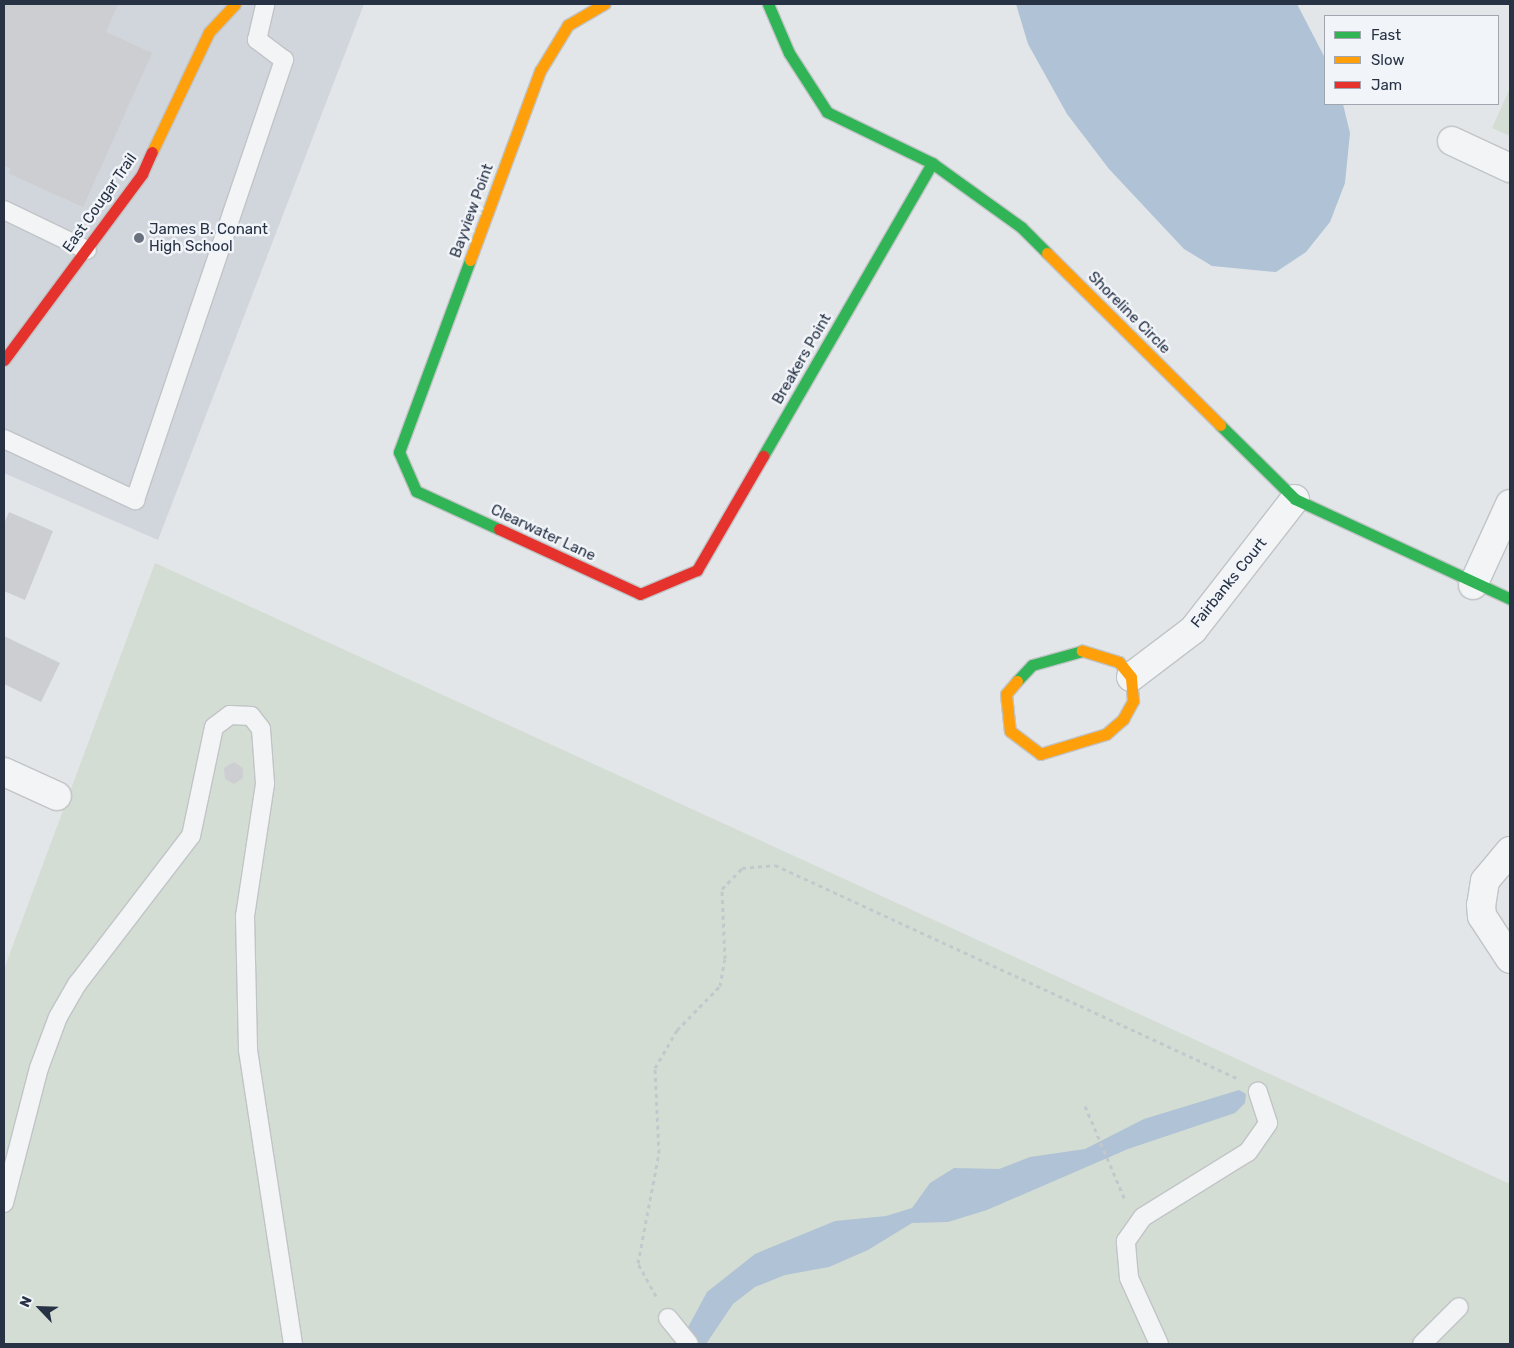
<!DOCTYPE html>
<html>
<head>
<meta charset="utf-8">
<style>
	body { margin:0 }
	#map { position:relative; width:1514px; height:1348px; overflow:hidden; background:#e3e6e9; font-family:Rubik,sans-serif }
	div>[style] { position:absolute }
	.built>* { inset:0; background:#d1d5dc }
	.green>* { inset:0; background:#d4ddd3 }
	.water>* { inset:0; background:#afc2d6 }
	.building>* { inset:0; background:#ccced2 }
	.path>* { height:3px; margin-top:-1.5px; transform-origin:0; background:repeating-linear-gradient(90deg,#c4c7cc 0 4px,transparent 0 8px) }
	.roads { filter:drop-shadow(1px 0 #c1c4c7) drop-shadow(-1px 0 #c1c4c7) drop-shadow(0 1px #c1c4c7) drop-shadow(0 -1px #c1c4c7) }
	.lane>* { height:18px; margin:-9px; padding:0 9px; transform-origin:9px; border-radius:9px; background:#f3f4f5 }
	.street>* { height:28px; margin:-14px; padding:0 14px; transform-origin:14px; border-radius:14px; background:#f3f4f5 }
	.fast>* { height:11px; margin:-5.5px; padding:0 5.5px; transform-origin:5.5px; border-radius:5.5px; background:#30b455 }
	.slow>* { height:11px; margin:-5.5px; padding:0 5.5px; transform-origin:5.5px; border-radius:5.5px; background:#ff9f0a }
	.jam>* { height:11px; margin:-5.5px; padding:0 5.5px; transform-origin:5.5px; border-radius:5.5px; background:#e5322d }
	.dots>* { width:14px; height:14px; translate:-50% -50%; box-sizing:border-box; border:2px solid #f1f4f8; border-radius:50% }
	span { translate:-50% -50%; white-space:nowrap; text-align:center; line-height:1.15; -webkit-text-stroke:5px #f1f4f8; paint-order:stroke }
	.street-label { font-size:15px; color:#273245 }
	.poi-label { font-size:15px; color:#273245 }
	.left { translate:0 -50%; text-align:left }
	.frame { position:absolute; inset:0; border:5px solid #273245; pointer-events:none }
	.legend { position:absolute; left:1324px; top:15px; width:175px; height:90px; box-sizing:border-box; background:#f1f4f8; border:1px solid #a0a6b0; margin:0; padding:6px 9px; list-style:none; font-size:15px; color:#273245 }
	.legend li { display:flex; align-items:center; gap:10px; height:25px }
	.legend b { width:25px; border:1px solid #a0a6b0 }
	.north { position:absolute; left:15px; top:1283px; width:50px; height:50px; -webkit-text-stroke:4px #f1f4f8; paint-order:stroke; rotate:294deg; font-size:14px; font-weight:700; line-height:20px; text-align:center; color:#273245 }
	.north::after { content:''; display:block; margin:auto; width:18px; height:22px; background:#273245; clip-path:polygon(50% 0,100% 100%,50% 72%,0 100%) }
</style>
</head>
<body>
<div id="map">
	<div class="built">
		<div style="clip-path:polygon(4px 4px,364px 4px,158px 540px,4px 473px)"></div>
	</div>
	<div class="green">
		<div style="clip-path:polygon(1510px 88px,1510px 136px,1492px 128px)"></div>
		<div style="clip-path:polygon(155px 563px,1510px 1184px,1510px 1344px,4px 1344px,4px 969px)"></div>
	</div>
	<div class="water">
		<div style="clip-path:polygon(1016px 4px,1297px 4px,1325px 58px,1325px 104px,1343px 104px,1350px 133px,1345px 183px,1330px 222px,1306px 252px,1276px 272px,1212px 266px,1184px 249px,1109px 169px,1067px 114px,1028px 44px)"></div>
		<div style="clip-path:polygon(1239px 1090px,1246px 1094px,1245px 1103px,1235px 1113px,1128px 1149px,987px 1210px,948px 1222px,912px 1223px,868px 1250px,829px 1267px,785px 1275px,755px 1287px,733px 1304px,706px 1344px,679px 1344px,707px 1292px,755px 1254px,835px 1221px,886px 1216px,912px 1208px,930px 1183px,954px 1168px,999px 1169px,1030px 1157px,1085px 1149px,1144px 1119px)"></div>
	</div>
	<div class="building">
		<div style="clip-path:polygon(4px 4px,118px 4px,106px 32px,152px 53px,83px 207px,8px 173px,11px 169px,4px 165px)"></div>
		<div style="clip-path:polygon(9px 512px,53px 531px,25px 600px,4px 591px,4px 524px)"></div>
		<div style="clip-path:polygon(4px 636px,60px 663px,41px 702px,4px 684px)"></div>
		<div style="clip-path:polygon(234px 762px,243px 768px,243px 778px,234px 784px,225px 779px,224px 768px)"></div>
	</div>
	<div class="path">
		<div style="left:1085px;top:1106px;width:102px;rotate:66.9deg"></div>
		<div style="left:656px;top:1296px;width:38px;rotate:-119deg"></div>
		<div style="left:638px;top:1263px;width:112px;rotate:-79.2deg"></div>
		<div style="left:659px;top:1153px;width:85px;rotate:-92.7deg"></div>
		<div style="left:655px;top:1068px;width:44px;rotate:-59.9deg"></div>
		<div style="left:677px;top:1030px;width:62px;rotate:-45.7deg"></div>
		<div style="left:720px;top:986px;width:27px;rotate:-80deg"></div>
		<div style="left:725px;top:959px;width:70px;rotate:-92.5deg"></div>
		<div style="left:722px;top:889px;width:29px;rotate:-46deg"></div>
		<div style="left:742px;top:868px;width:33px;rotate:-5deg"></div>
		<div style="left:775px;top:865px;width:511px;rotate:24.76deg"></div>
	</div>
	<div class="roads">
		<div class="lane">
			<div style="left:4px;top:210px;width:92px;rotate:25.7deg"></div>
			<div style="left:4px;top:439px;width:145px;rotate:25deg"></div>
			<div style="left:135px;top:500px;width:465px;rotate:-71.3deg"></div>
			<div style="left:284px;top:60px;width:34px;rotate:-143deg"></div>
			<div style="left:257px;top:40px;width:37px;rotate:-77deg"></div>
			<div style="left:4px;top:1203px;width:139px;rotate:-75.5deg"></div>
			<div style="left:39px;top:1068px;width:54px;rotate:-69.6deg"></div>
			<div style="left:58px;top:1017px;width:39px;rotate:-60deg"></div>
			<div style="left:78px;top:983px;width:185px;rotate:-52.5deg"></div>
			<div style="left:191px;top:836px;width:111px;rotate:-78.1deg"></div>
			<div style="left:214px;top:727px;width:20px;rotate:-37deg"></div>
			<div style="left:230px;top:715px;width:21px;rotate:3deg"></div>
			<div style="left:251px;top:716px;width:16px;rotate:52deg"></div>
			<div style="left:261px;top:729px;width:55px;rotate:85.8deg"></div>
			<div style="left:265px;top:784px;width:134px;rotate:98.6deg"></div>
			<div style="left:245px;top:916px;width:134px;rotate:88.7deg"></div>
			<div style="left:248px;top:1050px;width:297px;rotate:81.3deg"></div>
			<div style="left:668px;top:1318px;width:33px;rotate:51deg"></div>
			<div style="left:1159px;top:1344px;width:72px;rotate:-114.4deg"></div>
			<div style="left:1129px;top:1278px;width:37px;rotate:-95deg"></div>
			<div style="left:1126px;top:1241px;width:29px;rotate:-55deg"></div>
			<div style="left:1143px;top:1217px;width:123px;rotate:-31.8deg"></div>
			<div style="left:1248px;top:1152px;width:35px;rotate:-55deg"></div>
			<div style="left:1268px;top:1123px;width:33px;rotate:-108deg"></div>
			<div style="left:1422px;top:1344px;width:52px;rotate:-45deg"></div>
		</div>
		<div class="street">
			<div style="left:1452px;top:141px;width:64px;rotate:25deg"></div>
			<div style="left:1473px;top:585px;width:89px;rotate:-65.4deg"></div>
			<div style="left:1131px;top:677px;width:78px;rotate:-37.2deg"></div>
			<div style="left:1193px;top:630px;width:166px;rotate:-52.1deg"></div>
			<div style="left:4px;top:772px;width:58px;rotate:24.4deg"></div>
			<div style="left:1510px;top:851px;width:39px;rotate:130deg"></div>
			<div style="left:1485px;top:881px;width:24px;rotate:99deg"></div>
			<div style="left:1481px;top:905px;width:11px;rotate:85deg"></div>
			<div style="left:1482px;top:916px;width:51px;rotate:56.9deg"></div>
		</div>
		<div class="fast">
			<div style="left:768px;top:4px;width:53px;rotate:66.8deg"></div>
			<div style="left:789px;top:53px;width:70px;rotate:57.2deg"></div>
			<div style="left:827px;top:112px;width:117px;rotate:25.9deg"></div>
			<div style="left:932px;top:163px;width:110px;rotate:35.7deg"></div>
			<div style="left:1021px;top:227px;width:37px;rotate:45deg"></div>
			<div style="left:470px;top:260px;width:205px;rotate:110.3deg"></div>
			<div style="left:399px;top:452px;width:43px;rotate:66.4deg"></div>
			<div style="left:416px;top:491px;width:91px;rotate:24.6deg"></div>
			<div style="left:1220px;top:425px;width:105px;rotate:44.6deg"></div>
			<div style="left:1295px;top:499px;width:237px;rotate:24.9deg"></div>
			<div style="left:763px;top:456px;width:338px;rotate:-60deg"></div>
			<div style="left:1017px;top:681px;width:22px;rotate:-47deg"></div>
			<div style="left:1032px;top:665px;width:52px;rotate:-15.6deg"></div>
		</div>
		<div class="slow">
			<div style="left:152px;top:152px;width:133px;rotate:-64.6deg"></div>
			<div style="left:209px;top:32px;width:38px;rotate:-47deg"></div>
			<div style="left:1047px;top:253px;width:244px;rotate:44.8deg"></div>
			<div style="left:470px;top:260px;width:202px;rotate:-69.7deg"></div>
			<div style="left:540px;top:71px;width:54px;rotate:-58.7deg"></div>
			<div style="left:568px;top:25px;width:42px;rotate:-30.3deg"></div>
			<div style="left:1017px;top:681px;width:17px;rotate:130deg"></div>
			<div style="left:1006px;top:694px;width:37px;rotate:84deg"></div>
			<div style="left:1010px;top:731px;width:38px;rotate:37deg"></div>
			<div style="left:1040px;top:754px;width:69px;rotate:-16.9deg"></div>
			<div style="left:1106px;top:734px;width:23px;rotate:-41deg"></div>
			<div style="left:1123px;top:719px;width:21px;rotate:-61deg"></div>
			<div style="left:1133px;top:701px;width:24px;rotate:-95deg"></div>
			<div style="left:1131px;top:677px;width:19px;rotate:-129deg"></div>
			<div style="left:1119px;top:662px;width:39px;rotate:-163deg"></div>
		</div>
		<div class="jam">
			<div style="left:4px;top:360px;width:232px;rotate:-53.4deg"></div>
			<div style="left:142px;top:174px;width:24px;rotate:-66deg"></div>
			<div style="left:499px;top:529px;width:155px;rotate:24.7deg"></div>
			<div style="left:640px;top:594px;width:62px;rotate:-22.8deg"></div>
			<div style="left:697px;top:570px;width:132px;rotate:-59.9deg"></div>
		</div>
	</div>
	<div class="dots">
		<div style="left:139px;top:238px;background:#69717e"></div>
	</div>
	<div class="street-label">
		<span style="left:100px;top:203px;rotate:-55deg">East Cougar Trail</span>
		<span style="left:472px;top:211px;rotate:-70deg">Bayview Point</span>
		<span style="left:1129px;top:313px;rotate:45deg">Shoreline Circle</span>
		<span style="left:802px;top:359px;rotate:-60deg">Breakers Point</span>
		<span style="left:543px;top:533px;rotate:25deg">Clearwater Lane</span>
		<span style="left:1229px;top:583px;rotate:-51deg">Fairbanks Court</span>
	</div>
	<div class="poi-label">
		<span class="left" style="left:149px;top:238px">James B. Conant<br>High School</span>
	</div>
	<div class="frame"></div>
	<ul class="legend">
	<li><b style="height:6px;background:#30b455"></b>Fast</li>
	<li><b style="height:6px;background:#ff9f0a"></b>Slow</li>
	<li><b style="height:6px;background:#e5322d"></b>Jam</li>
	</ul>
	<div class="north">N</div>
</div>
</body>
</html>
